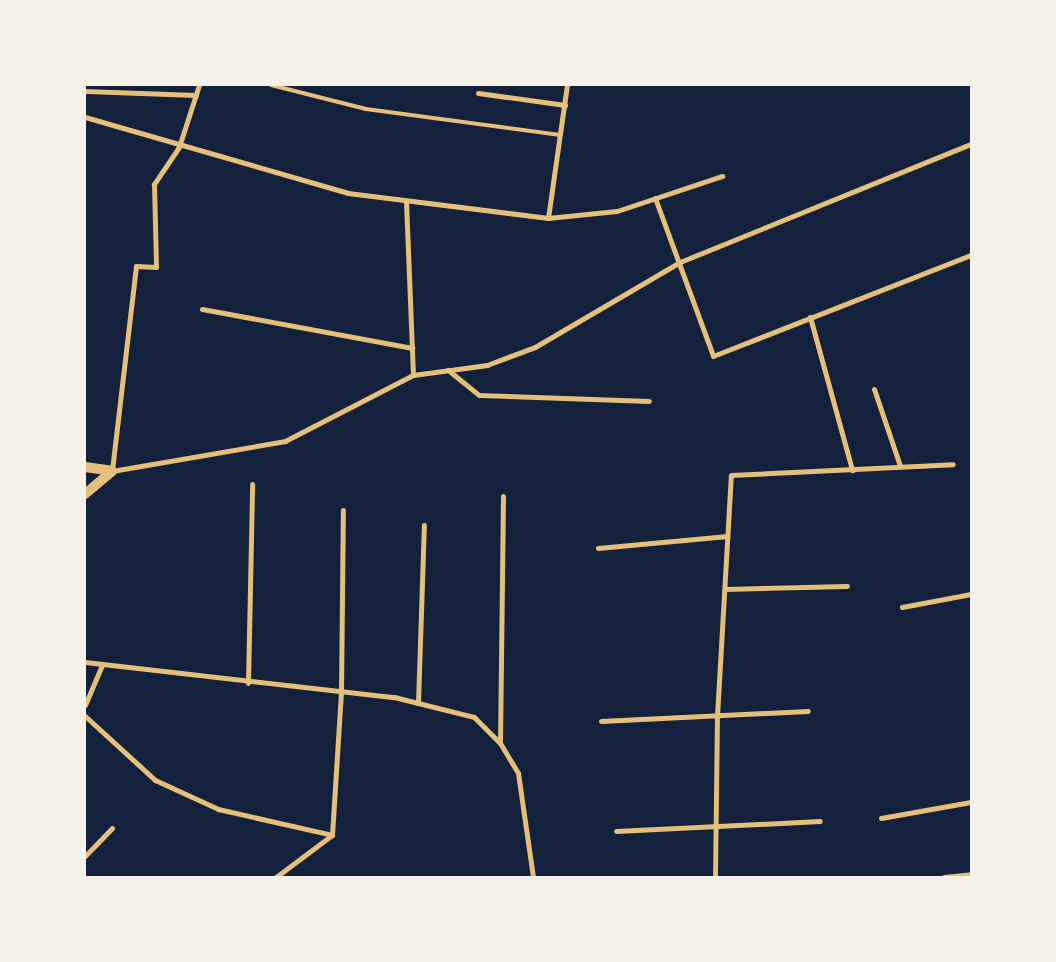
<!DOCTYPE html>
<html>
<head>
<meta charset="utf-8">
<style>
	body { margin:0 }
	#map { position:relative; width:1056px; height:962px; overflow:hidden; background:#14213d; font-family:"Titillium Web",sans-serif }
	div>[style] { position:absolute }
	.service>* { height:4px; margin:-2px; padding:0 2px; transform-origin:2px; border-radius:2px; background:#e5c07b }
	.minor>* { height:5px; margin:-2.5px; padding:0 2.5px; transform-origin:2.5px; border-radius:2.5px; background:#e5c07b }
	.secondary>* { height:10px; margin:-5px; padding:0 5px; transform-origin:5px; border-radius:5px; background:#e5c07b }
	span { translate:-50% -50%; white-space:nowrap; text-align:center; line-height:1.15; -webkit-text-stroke:5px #f6f1e7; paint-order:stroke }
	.frame { position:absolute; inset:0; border:86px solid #f6f1e7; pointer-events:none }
</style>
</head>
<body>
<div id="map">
	<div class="service">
		<div style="left:271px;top:85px;width:98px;rotate:14.2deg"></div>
		<div style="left:366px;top:109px;width:196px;rotate:7.6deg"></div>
	</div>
	<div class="minor">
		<div style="left:199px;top:85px;width:65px;rotate:107.9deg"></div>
		<div style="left:179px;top:147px;width:45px;rotate:124deg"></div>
		<div style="left:154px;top:184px;width:83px;rotate:88.6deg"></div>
		<div style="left:156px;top:267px;width:20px;rotate:-177deg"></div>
		<div style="left:136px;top:266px;width:206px;rotate:96.7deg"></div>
		<div style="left:112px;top:471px;width:176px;rotate:-9.8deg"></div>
		<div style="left:285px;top:441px;width:144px;rotate:-27.3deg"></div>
		<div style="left:413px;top:375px;width:75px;rotate:-7.7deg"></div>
		<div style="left:487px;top:365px;width:51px;rotate:-20.6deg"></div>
		<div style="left:535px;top:347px;width:168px;rotate:-30.4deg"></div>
		<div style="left:680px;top:262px;width:314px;rotate:-22.1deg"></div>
		<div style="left:85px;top:91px;width:111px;rotate:2.1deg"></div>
		<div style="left:478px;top:93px;width:88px;rotate:7.9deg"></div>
		<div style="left:85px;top:117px;width:274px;rotate:16.1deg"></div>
		<div style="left:348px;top:193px;width:202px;rotate:7.1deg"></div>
		<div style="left:548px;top:218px;width:69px;rotate:-5.8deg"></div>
		<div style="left:617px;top:211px;width:111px;rotate:-18.4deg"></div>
		<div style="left:655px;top:198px;width:168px;rotate:69.8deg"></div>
		<div style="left:713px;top:356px;width:277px;rotate:-21.4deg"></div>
		<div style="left:406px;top:201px;width:174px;rotate:87.7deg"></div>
		<div style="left:548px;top:218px;width:134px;rotate:-81.9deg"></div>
		<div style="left:202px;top:309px;width:214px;rotate:10.5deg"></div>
		<div style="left:810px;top:317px;width:159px;rotate:74.6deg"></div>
		<div style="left:448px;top:370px;width:40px;rotate:39deg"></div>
		<div style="left:479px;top:395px;width:170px;rotate:2deg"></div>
		<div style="left:874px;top:389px;width:81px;rotate:71.3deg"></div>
		<div style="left:598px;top:548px;width:130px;rotate:-5.3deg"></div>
		<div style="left:725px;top:589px;width:122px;rotate:-1.4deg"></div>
		<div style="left:902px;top:607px;width:70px;rotate:-10.7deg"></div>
		<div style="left:85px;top:662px;width:311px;rotate:6.5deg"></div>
		<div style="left:394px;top:697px;width:82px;rotate:14deg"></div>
		<div style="left:474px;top:717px;width:37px;rotate:45deg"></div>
		<div style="left:500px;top:743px;width:35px;rotate:59deg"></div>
		<div style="left:518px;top:773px;width:105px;rotate:81.8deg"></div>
		<div style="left:248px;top:683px;width:199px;rotate:-88.8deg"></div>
		<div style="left:418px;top:703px;width:178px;rotate:-88.1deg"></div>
		<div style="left:85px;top:705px;width:43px;rotate:-67deg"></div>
		<div style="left:85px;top:716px;width:95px;rotate:42.4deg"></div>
		<div style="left:155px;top:780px;width:69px;rotate:24.7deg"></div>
		<div style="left:218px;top:809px;width:117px;rotate:12.8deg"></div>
		<div style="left:601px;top:721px;width:207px;rotate:-2.8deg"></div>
		<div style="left:500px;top:743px;width:247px;rotate:-89.3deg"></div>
		<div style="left:881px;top:818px;width:91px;rotate:-10.1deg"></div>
		<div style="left:616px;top:831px;width:204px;rotate:-2.8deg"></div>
		<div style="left:85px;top:856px;width:39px;rotate:-46deg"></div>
		<div style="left:276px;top:877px;width:70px;rotate:-36.9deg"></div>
		<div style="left:332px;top:835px;width:143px;rotate:-86.4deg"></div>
		<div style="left:341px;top:692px;width:182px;rotate:-89.4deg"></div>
		<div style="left:715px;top:877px;width:161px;rotate:-89.3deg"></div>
		<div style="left:717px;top:716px;width:241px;rotate:-86.7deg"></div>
		<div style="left:731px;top:475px;width:222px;rotate:-2.8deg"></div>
		<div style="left:944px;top:877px;width:27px;rotate:-6deg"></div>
	</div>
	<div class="secondary">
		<div style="left:85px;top:467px;width:27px;rotate:8deg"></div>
		<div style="left:85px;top:494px;width:35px;rotate:-40deg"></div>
	</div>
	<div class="frame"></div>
</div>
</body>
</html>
